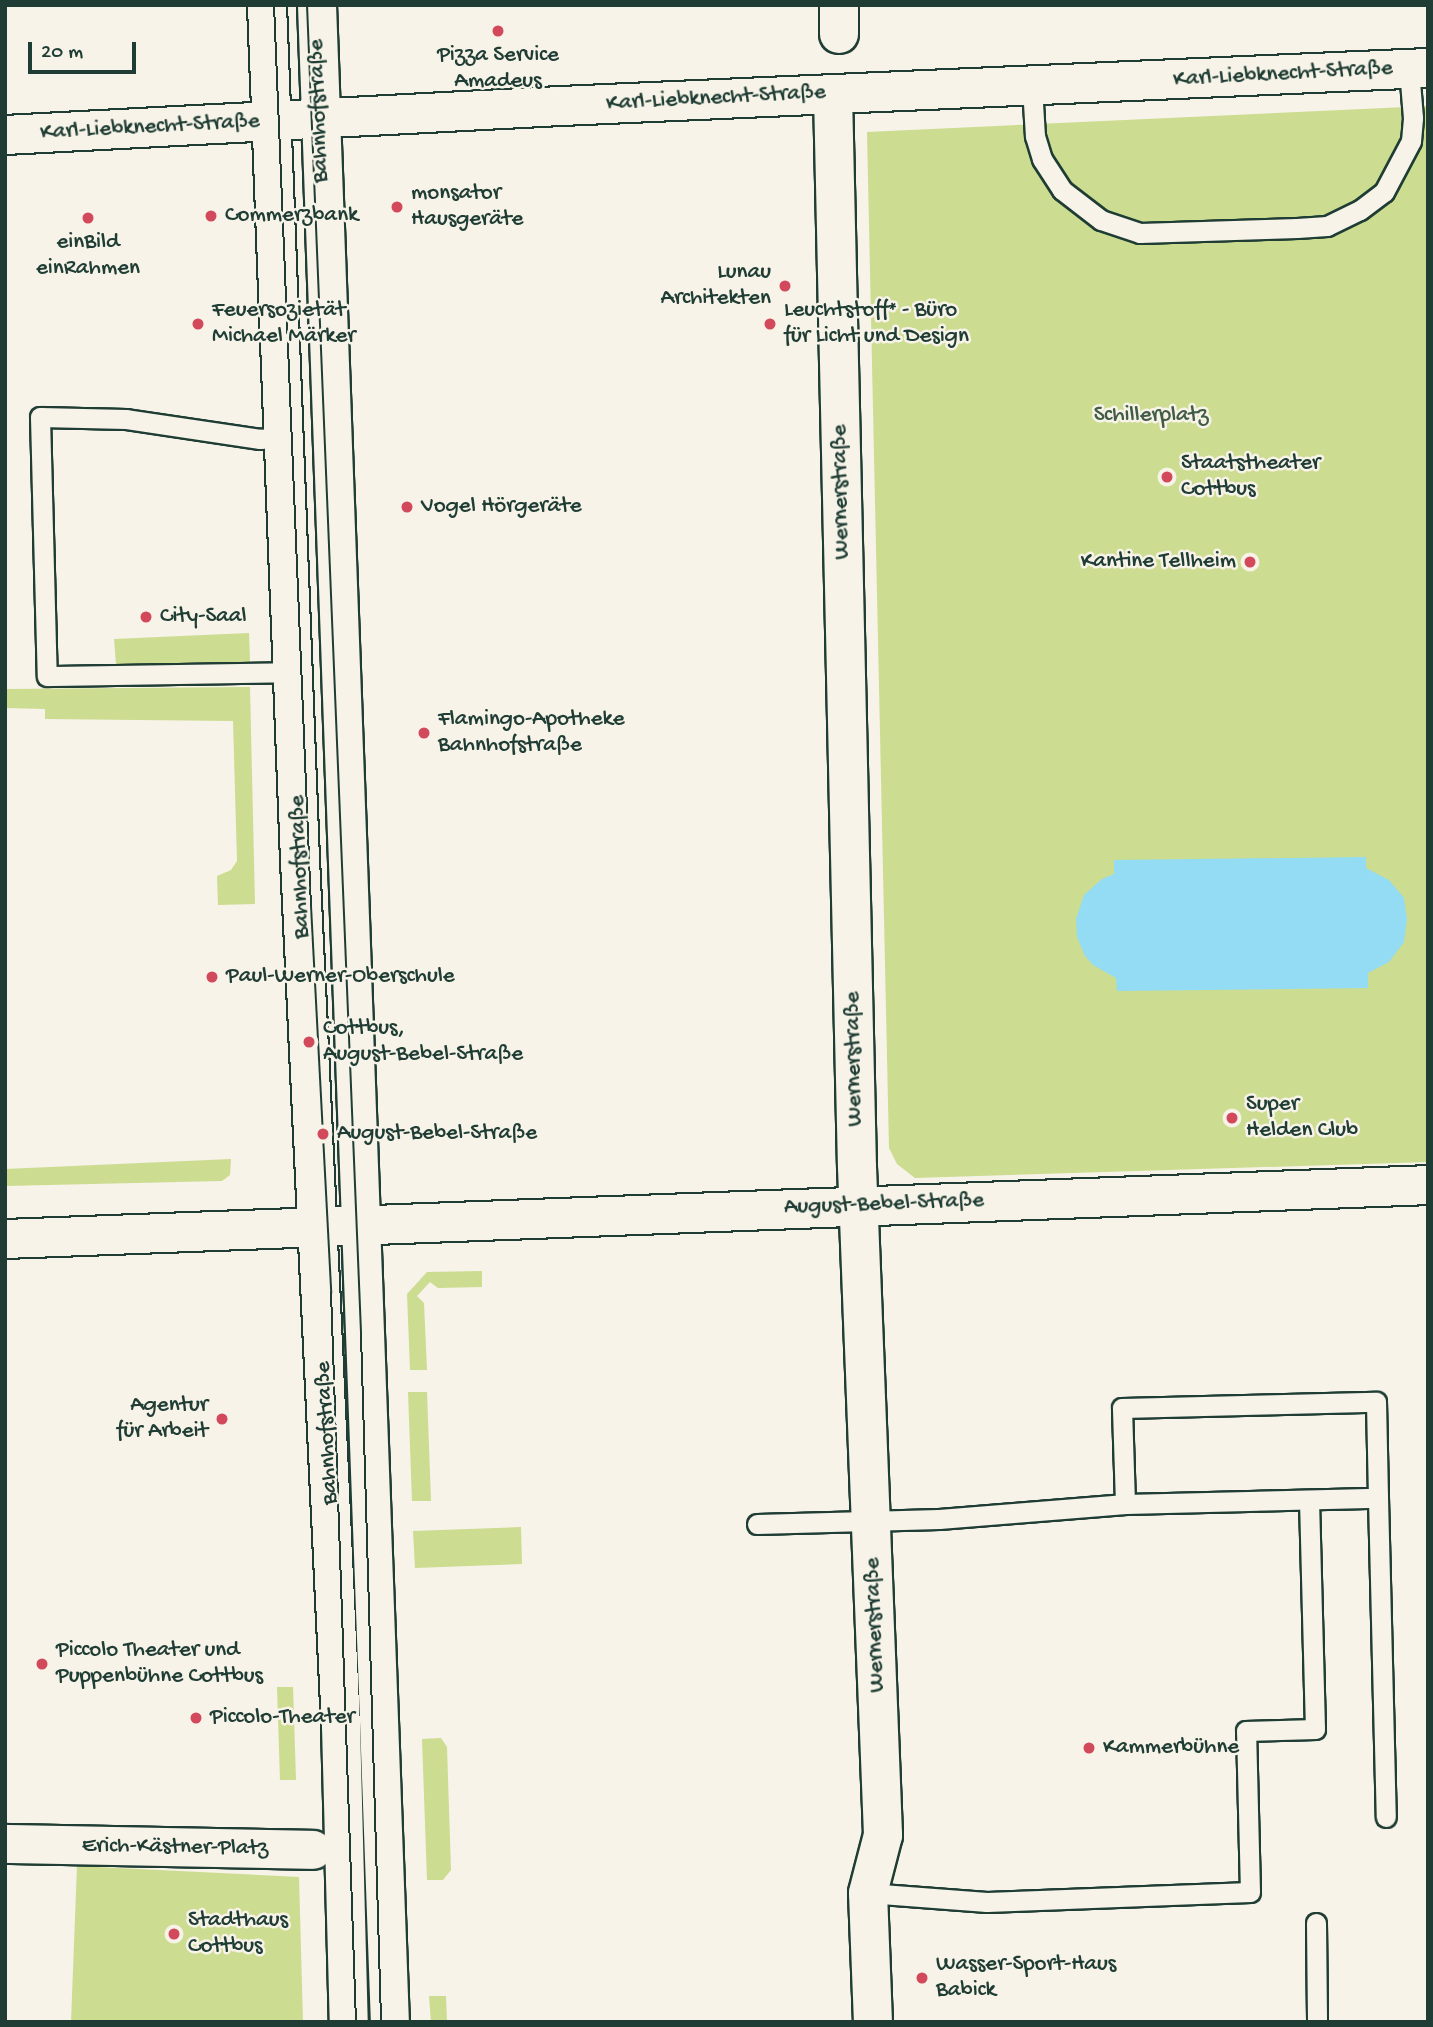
<!DOCTYPE html>
<html>
<head>
<meta charset="utf-8">
<style>
	body { margin:0 }
	#map { position:relative; width:1433px; height:2027px; overflow:hidden; background:#f7f3e8; font-family:"Gochi Hand",sans-serif }
	div>[style] { position:absolute }
	.green>* { inset:0; background:#ccdc90 }
	.water>* { inset:0; background:#93dcf4 }
	.roads { filter:drop-shadow(2px 0 #1f3d34) drop-shadow(-2px 0 #1f3d34) drop-shadow(0 2px #1f3d34) drop-shadow(0 -2px #1f3d34) }
	.lane>* { height:19px; margin:-9.5px; padding:0 9.5px; transform-origin:9.5px; border-radius:9.5px; background:#f7f3e8 }
	.street>* { height:38px; margin:-19px; padding:0 19px; transform-origin:19px; border-radius:19px; background:#f7f3e8 }
	.secondary>* { height:38px; margin:-19px; padding:0 19px; transform-origin:19px; border-radius:19px; background:#f7f3e8 }
	.tram>* { height:2px; margin:-1px; padding:0 1px; transform-origin:1px; border-radius:1px; background:#1f3d34 }
	.dots>* { width:19px; height:19px; translate:-50% -50%; box-sizing:border-box; border:4px solid #f7f3e8; border-radius:50% }
	span { translate:-50% -50%; white-space:nowrap; text-align:center; line-height:1.15; -webkit-text-stroke:5px #f7f3e8; paint-order:stroke }
	.poi-label { font-size:23px; color:#1f3d34 }
	.left { translate:0 -50%; text-align:left }
	.right { translate:-100% -50%; text-align:right }
	.street-label { font-size:23px; color:#1f3d34 }
	.park-label { font-size:23px; color:#425d46 }
	.frame { position:absolute; inset:0; border:7px solid #1f3d34; pointer-events:none }
	.scale { position:absolute; left:28px; top:42px; width:108px; height:32px; box-sizing:border-box; border:4px solid #1f3d34; border-top:0; padding-left:9px; font-size:21px; line-height:24px; white-space:nowrap; color:#1f3d34; -webkit-text-stroke:5px #f7f3e8; paint-order:stroke }
</style>
</head>
<body>
<div id="map">
	<div class="green">
		<div style="clip-path:polygon(1428px 106px,1428px 1162px,915px 1178px,897px 1164px,889px 1148px,867px 132px)"></div>
		<div style="clip-path:polygon(249px 633px,250px 662px,116px 664px,114px 639px)"></div>
		<div style="clip-path:polygon(250px 687px,255px 904px,218px 905px,217px 876px,231px 870px,237px 861px,233px 721px,45px 719px,45px 709px,5px 708px,5px 689px)"></div>
		<div style="clip-path:polygon(231px 1159px,230px 1175px,222px 1181px,5px 1186px,5px 1169px)"></div>
		<div style="clip-path:polygon(482px 1271px,482px 1287px,438px 1288px,430px 1282px,417px 1296px,424px 1303px,427px 1370px,410px 1370px,407px 1294px,427px 1272px)"></div>
		<div style="clip-path:polygon(408px 1392px,427px 1392px,431px 1501px,412px 1501px)"></div>
		<div style="clip-path:polygon(521px 1527px,522px 1564px,415px 1568px,413px 1531px)"></div>
		<div style="clip-path:polygon(277px 1687px,293px 1687px,296px 1780px,280px 1780px)"></div>
		<div style="clip-path:polygon(441px 1738px,447px 1747px,451px 1870px,443px 1880px,427px 1880px,422px 1739px)"></div>
		<div style="clip-path:polygon(77px 1866px,299px 1877px,303px 2022px,71px 2022px)"></div>
		<div style="clip-path:polygon(429px 1996px,446px 1996px,447px 2022px,431px 2022px)"></div>
	</div>
	<div class="water">
		<div style="clip-path:polygon(1366px 857px,1366px 868px,1389px 880px,1404px 898px,1407px 919px,1404px 942px,1389px 962px,1368px 973px,1368px 988px,1117px 991px,1116px 978px,1093px 965px,1085px 956px,1077px 937px,1076px 919px,1084px 895px,1102px 879px,1114px 874px,1114px 860px)"></div>
	</div>
	<div class="roads">
		<div class="lane">
			<div style="left:1032px;top:86px;width:50px;rotate:86.6deg"></div>
			<div style="left:1035px;top:136px;width:24px;rotate:73deg"></div>
			<div style="left:1042px;top:159px;width:37px;rotate:57deg"></div>
			<div style="left:1062px;top:190px;width:49px;rotate:37.6deg"></div>
			<div style="left:1101px;top:220px;width:41px;rotate:18.4deg"></div>
			<div style="left:1140px;top:233px;width:157px;rotate:-1.8deg"></div>
			<div style="left:1297px;top:228px;width:30px;rotate:-4deg"></div>
			<div style="left:1327px;top:226px;width:37px;rotate:-26deg"></div>
			<div style="left:1360px;top:210px;width:30px;rotate:-37deg"></div>
			<div style="left:1384px;top:192px;width:58px;rotate:-62.1deg"></div>
			<div style="left:1411px;top:141px;width:23px;rotate:-85deg"></div>
			<div style="left:1413px;top:118px;width:49px;rotate:-94.7deg"></div>
			<div style="left:283px;top:438px;width:23px;rotate:178deg"></div>
			<div style="left:260px;top:439px;width:135px;rotate:-171.5deg"></div>
			<div style="left:126px;top:419px;width:86px;rotate:-178.7deg"></div>
			<div style="left:40px;top:417px;width:259px;rotate:88.5deg"></div>
			<div style="left:47px;top:676px;width:246px;rotate:-0.9deg"></div>
			<div style="left:1125px;top:1504px;width:96px;rotate:-91.8deg"></div>
			<div style="left:1122px;top:1408px;width:254px;rotate:-1.4deg"></div>
			<div style="left:1376px;top:1402px;width:96px;rotate:88.8deg"></div>
			<div style="left:757px;top:1524px;width:182px;rotate:-1.6deg"></div>
			<div style="left:939px;top:1519px;width:187px;rotate:-4.6deg"></div>
			<div style="left:1125px;top:1504px;width:253px;rotate:-1.4deg"></div>
			<div style="left:1378px;top:1498px;width:319px;rotate:88.6deg"></div>
			<div style="left:868px;top:1893px;width:119px;rotate:4.3deg"></div>
			<div style="left:987px;top:1902px;width:263px;rotate:-2.2deg"></div>
			<div style="left:1250px;top:1892px;width:161px;rotate:-91.4deg"></div>
			<div style="left:1246px;top:1731px;width:69px;rotate:-1.7deg"></div>
			<div style="left:1315px;top:1729px;width:229px;rotate:-91.5deg"></div>
			<div style="left:1316px;top:1923px;width:99px;rotate:89.4deg"></div>
		</div>
		<div class="street">
			<div style="left:839px;top:5px;width:29px;rotate:90deg"></div>
			<div style="left:833px;top:94px;width:1073px;rotate:88.72deg"></div>
			<div style="left:857px;top:1167px;width:669px;rotate:87.77deg"></div>
			<div style="left:883px;top:1835px;width:60px;rotate:104.5deg"></div>
			<div style="left:868px;top:1893px;width:129px;rotate:87.8deg"></div>
			<div style="left:5px;top:1239px;width:1424px;rotate:-2.17deg"></div>
			<div style="left:5px;top:1844px;width:308px;rotate:1.1deg"></div>
		</div>
		<div class="secondary">
			<div style="left:267px;top:5px;width:856px;rotate:87.79deg"></div>
			<div style="left:300px;top:860px;width:867px;rotate:87.29deg"></div>
			<div style="left:341px;top:1726px;width:296px;rotate:88.5deg"></div>
			<div style="left:317px;top:5px;width:2018px;rotate:87.93deg"></div>
			<div style="left:5px;top:135px;width:557px;rotate:-2.99deg"></div>
			<div style="left:561px;top:106px;width:868px;rotate:-2.51deg"></div>
		</div>
	</div>
	<div class="tram">
		<div style="left:274px;top:5px;width:902px;rotate:87.65deg"></div>
		<div style="left:311px;top:906px;width:387px;rotate:87deg"></div>
		<div style="left:331px;top:1292px;width:730px;rotate:88.04deg"></div>
		<div style="left:307px;top:5px;width:1330px;rotate:87.67deg"></div>
		<div style="left:361px;top:1334px;width:688px;rotate:88.33deg"></div>
	</div>
	<div class="dots">
		<div style="left:498px;top:31px;background:#d1495b"></div>
		<div style="left:397px;top:207px;background:#d1495b"></div>
		<div style="left:211px;top:216px;background:#d1495b"></div>
		<div style="left:88px;top:218px;background:#d1495b"></div>
		<div style="left:785px;top:286px;background:#d1495b"></div>
		<div style="left:198px;top:324px;background:#d1495b"></div>
		<div style="left:770px;top:324px;background:#d1495b"></div>
		<div style="left:1167px;top:477px;background:#d1495b"></div>
		<div style="left:407px;top:507px;background:#d1495b"></div>
		<div style="left:1250px;top:562px;background:#d1495b"></div>
		<div style="left:146px;top:617px;background:#d1495b"></div>
		<div style="left:424px;top:733px;background:#d1495b"></div>
		<div style="left:212px;top:977px;background:#d1495b"></div>
		<div style="left:309px;top:1042px;background:#d1495b"></div>
		<div style="left:1232px;top:1118px;background:#d1495b"></div>
		<div style="left:323px;top:1134px;background:#d1495b"></div>
		<div style="left:222px;top:1419px;background:#d1495b"></div>
		<div style="left:42px;top:1664px;background:#d1495b"></div>
		<div style="left:196px;top:1718px;background:#d1495b"></div>
		<div style="left:1089px;top:1748px;background:#d1495b"></div>
		<div style="left:174px;top:1934px;background:#d1495b"></div>
		<div style="left:922px;top:1978px;background:#d1495b"></div>
	</div>
	<div class="poi-label">
		<span style="left:498px;top:69px">Pizza Service<br>Amadeus</span>
		<span class="left" style="left:411px;top:207px">monsator<br>Hausgeräte</span>
		<span class="left" style="left:225px;top:216px">Commerzbank</span>
		<span style="left:88px;top:256px">einBild<br>einRahmen</span>
		<span class="right" style="left:771px;top:286px">Lunau<br>Architekten</span>
		<span class="left" style="left:212px;top:324px">Feuersozietät<br>Michael Märker</span>
		<span class="left" style="left:784px;top:324px">Leuchtstoff* - Büro<br>für Licht und Design</span>
		<span class="left" style="left:1181px;top:477px">Staatstheater<br>Cottbus</span>
		<span class="left" style="left:421px;top:507px">Vogel Hörgeräte</span>
		<span class="right" style="left:1236px;top:562px">Kantine Tellheim</span>
		<span class="left" style="left:160px;top:617px">City-Saal</span>
		<span class="left" style="left:438px;top:733px">Flamingo-Apotheke<br>Bahnhofstraße</span>
		<span class="left" style="left:226px;top:977px">Paul-Werner-Oberschule</span>
		<span class="left" style="left:323px;top:1042px">Cottbus,<br>August-Bebel-Straße</span>
		<span class="left" style="left:1246px;top:1118px">Super<br>Helden Club</span>
		<span class="left" style="left:337px;top:1134px">August-Bebel-Straße</span>
		<span class="right" style="left:208px;top:1419px">Agentur<br>für Arbeit</span>
		<span class="left" style="left:56px;top:1664px">Piccolo Theater und<br>Puppenbühne Cottbus</span>
		<span class="left" style="left:210px;top:1718px">Piccolo-Theater</span>
		<span class="left" style="left:1103px;top:1748px">Kammerbühne</span>
		<span class="left" style="left:188px;top:1934px">Stadthaus<br>Cottbus</span>
		<span class="left" style="left:936px;top:1978px">Wasser-Sport-Haus<br>Babick</span>
	</div>
	<div class="street-label">
		<span style="left:1283px;top:75px;rotate:-3deg">Karl-Liebknecht-Straße</span>
		<span style="left:716px;top:99px;rotate:-3deg">Karl-Liebknecht-Straße</span>
		<span style="left:320px;top:111px;rotate:-92deg">Bahnhofstraße</span>
		<span style="left:150px;top:128px;rotate:-3deg">Karl-Liebknecht-Straße</span>
		<span style="left:842px;top:492px;rotate:-91deg">Wernerstraße</span>
		<span style="left:301px;top:867px;rotate:-92deg">Bahnhofstraße</span>
		<span style="left:855px;top:1059px;rotate:-91deg">Wernerstraße</span>
		<span style="left:884px;top:1205px;rotate:-2deg">August-Bebel-Straße</span>
		<span style="left:328px;top:1433px;rotate:-93deg">Bahnhofstraße</span>
		<span style="left:876px;top:1625px;rotate:-92deg">Wernerstraße</span>
		<span style="left:175px;top:1848px;rotate:1deg">Erich-Kästner-Platz</span>
	</div>
	<div class="park-label">
		<span style="left:1151px;top:416px">Schillerplatz</span>
	</div>
	<div class="frame"></div>
	<div class="scale">20 m</div>
</div>
</body>
</html>
